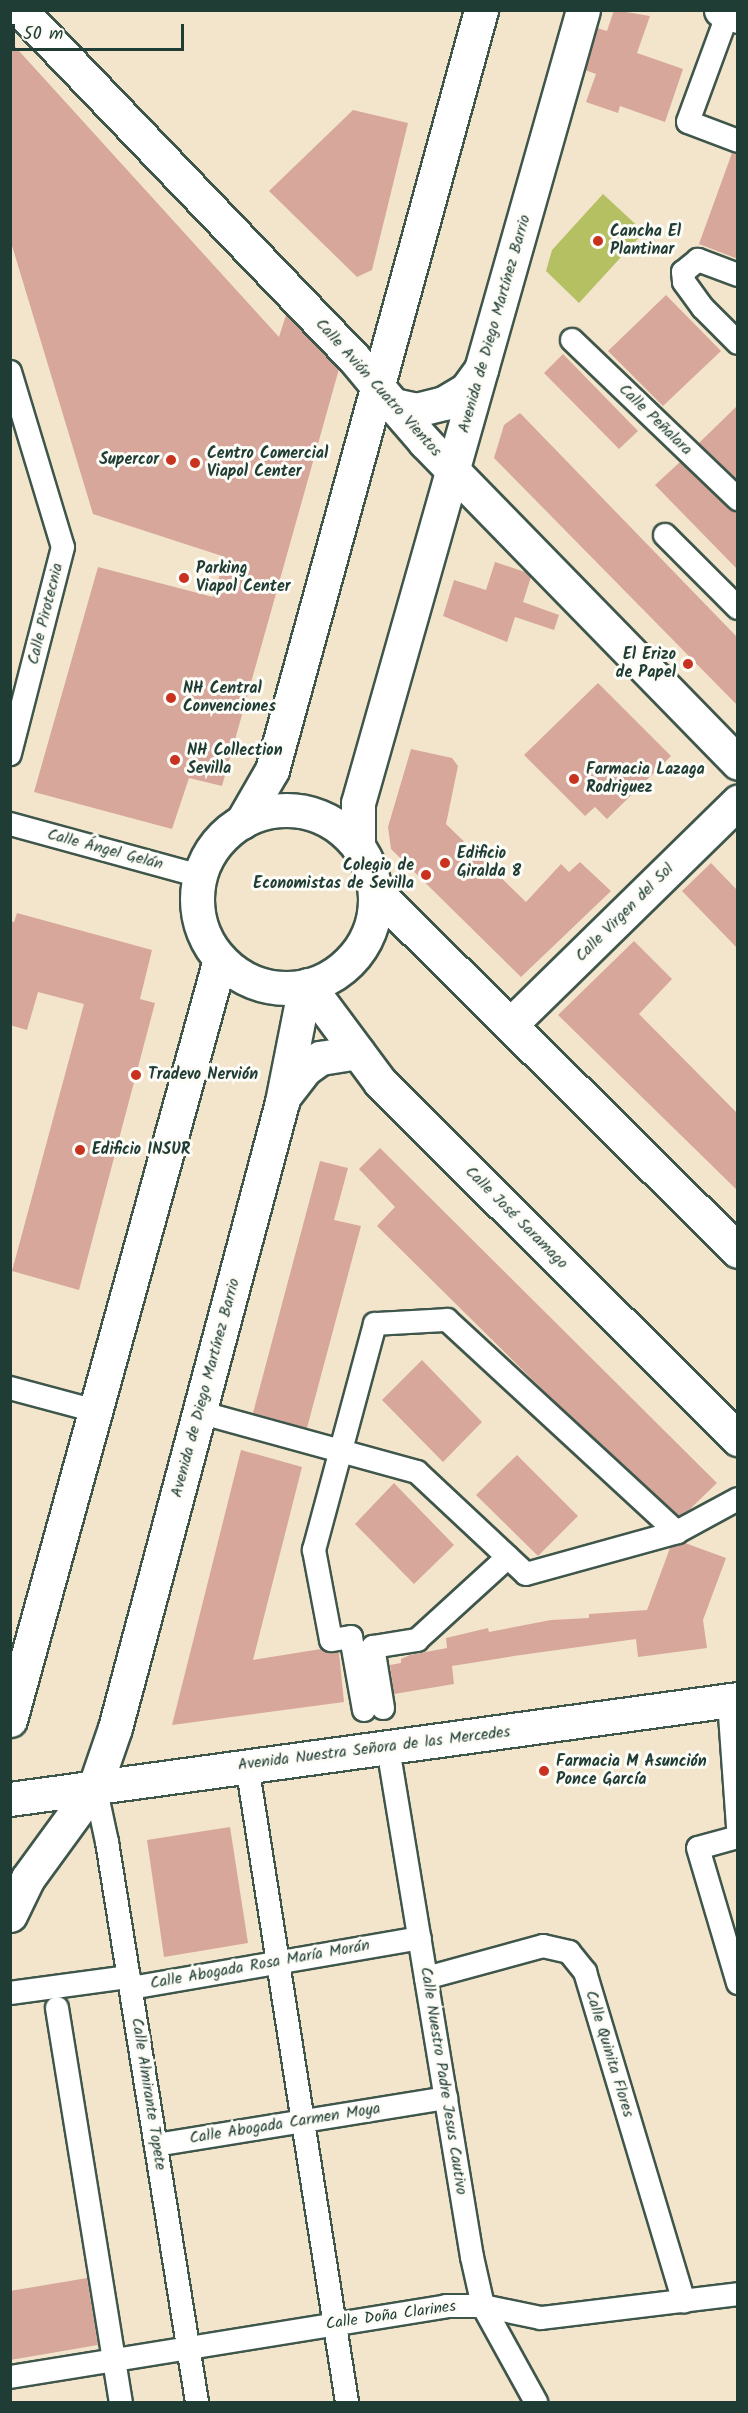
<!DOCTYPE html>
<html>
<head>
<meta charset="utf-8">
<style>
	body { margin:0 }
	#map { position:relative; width:748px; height:2413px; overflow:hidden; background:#f2e5cb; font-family:Kalam,sans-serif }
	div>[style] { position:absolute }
	.green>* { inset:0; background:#b4c062 }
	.building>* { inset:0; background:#d8a79b }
	.roads { filter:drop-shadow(2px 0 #3f564b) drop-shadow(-2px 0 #3f564b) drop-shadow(0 2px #3f564b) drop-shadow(0 -2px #3f564b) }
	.street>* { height:22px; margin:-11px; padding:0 11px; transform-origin:11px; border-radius:11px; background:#fff }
	.secondary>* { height:33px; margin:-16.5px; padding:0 16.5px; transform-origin:16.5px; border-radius:16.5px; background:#fff }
	.primary>* { height:33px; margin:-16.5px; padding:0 16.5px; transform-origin:16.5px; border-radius:16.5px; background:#fff }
	.primary>.ring { margin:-16.5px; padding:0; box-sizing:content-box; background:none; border:33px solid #fff; border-radius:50% }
	.dots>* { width:16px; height:16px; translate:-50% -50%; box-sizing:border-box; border:3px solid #fdfcf7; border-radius:50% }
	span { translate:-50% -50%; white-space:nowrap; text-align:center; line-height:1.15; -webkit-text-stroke:6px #fdfcf7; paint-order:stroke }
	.poi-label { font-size:16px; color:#1f3d34; font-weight:700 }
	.left { translate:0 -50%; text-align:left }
	.right { translate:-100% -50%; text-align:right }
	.street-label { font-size:16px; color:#1f3d34 }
	.frame { position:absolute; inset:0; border:12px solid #1f3d34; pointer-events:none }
	.scale { position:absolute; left:12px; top:24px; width:172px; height:27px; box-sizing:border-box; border:3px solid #1f3d34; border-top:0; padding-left:8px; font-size:18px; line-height:21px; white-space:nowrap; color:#1f3d34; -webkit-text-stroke:4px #fdfcf7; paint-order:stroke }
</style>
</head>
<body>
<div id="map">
	<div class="green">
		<div style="clip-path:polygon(603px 194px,644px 232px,579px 303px,546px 271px,552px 250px)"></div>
	</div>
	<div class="building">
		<div style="clip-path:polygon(614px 10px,650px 16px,637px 53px,683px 69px,665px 122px,620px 106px,618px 113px,586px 102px,596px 74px,585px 70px,597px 28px,607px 31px)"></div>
		<div style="clip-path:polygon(10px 41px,279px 337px,286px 315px,339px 369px,222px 786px,189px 778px,172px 829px,34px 792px,98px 567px,213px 597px,225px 557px,93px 514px,10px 239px)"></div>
		<div style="clip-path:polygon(353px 110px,408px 123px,372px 270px,357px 277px,269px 191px)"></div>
		<div style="clip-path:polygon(732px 153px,738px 154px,738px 259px,699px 244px)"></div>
		<div style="clip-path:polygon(666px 295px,721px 351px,663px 406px,608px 351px)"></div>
		<div style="clip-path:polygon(563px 354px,638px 431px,619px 449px,544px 373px)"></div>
		<div style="clip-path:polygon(738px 405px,738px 480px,699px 443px)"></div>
		<div style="clip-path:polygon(520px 413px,738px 638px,738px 706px,494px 458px,504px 425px)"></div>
		<div style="clip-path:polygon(680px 462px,729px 509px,738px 512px,738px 570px,655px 485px)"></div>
		<div style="clip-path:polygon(495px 562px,525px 572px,531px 577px,523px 602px,559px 615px,554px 630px,515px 617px,507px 642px,443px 616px,454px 580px,486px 590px)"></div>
		<div style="clip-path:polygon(598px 683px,671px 756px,607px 819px,595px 807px,585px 816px,524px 755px)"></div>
		<div style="clip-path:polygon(411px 749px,452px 758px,458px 766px,446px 824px,526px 902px,561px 864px,569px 872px,580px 862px,611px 891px,521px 977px,391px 849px,388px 827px)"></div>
		<div style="clip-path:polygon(711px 863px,738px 891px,738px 949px,682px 891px)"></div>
		<div style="clip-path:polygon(17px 913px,152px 950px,140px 999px,155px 1003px,79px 1290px,12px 1271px,84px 1004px,38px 992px,27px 1030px,10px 1025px,10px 921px,14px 922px)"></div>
		<div style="clip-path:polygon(634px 941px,672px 979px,639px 1014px,738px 1114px,738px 1191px,558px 1015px)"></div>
		<div style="clip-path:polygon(380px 1148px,717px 1483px,690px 1509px,679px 1516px,550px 1397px,377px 1226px,395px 1207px,359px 1169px)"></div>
		<div style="clip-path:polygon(320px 1161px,348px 1168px,334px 1220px,361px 1226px,307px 1428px,253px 1413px)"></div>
		<div style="clip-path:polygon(422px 1360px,482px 1422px,443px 1462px,382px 1400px)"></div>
		<div style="clip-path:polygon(241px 1450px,302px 1467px,253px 1660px,321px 1649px,339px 1653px,344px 1702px,172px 1725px)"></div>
		<div style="clip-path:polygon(517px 1455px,578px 1516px,538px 1556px,476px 1495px)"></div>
		<div style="clip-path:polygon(394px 1483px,454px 1545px,414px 1584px,355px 1524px)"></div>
		<div style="clip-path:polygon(685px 1543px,726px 1558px,703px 1620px,707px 1648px,638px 1657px,636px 1639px,514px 1656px,452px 1666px,454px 1684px,394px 1694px,390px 1665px,401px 1663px,401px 1659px,410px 1655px,447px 1648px,446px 1638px,488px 1628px,489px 1632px,551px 1620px,589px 1618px,589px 1614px,647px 1610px,670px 1548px)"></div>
		<div style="clip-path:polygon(230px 1827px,248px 1943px,164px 1957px,147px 1840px)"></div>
		<div style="clip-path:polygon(87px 2278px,98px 2345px,10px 2360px,10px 2291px)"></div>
	</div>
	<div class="roads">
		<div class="street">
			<div style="left:728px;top:13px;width:116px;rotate:110.2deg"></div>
			<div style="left:688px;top:122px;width:53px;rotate:20.8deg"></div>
			<div style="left:738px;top:275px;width:43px;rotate:-159.4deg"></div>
			<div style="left:698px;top:260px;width:19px;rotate:141deg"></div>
			<div style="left:683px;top:272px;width:10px;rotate:84deg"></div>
			<div style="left:684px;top:282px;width:32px;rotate:54deg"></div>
			<div style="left:703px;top:308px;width:49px;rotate:45deg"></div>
			<div style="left:572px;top:340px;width:230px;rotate:43.8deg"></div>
			<div style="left:10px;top:372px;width:183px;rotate:73.2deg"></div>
			<div style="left:63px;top:547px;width:214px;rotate:104.4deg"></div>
			<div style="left:665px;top:535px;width:103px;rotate:45deg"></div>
			<div style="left:10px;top:824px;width:197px;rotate:15.3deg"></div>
			<div style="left:10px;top:1388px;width:89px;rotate:15deg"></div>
			<div style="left:199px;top:1412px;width:226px;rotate:15.4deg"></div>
			<div style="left:417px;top:1472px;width:149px;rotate:43.1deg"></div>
			<div style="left:526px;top:1574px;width:157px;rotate:-15.5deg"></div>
			<div style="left:677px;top:1532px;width:69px;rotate:-28.4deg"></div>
			<div style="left:729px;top:1701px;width:126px;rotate:85.9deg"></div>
			<div style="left:383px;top:1708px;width:62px;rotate:-99.3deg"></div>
			<div style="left:373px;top:1647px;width:45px;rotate:-9deg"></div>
			<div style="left:417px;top:1640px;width:123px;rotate:-42.4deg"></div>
			<div style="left:364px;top:1710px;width:74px;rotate:-100.1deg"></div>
			<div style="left:351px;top:1637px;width:20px;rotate:171deg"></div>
			<div style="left:331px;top:1640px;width:92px;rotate:-100.7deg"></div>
			<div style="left:314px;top:1550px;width:234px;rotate:-74.9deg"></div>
			<div style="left:375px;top:1324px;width:72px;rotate:-3.2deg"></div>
			<div style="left:447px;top:1320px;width:313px;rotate:42.7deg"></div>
			<div style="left:388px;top:1748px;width:516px;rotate:80.63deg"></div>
			<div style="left:472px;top:2257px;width:50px;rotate:77.3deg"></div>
			<div style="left:483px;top:2306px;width:110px;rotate:61.1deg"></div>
			<div style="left:247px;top:1765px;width:645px;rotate:81.08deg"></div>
			<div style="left:95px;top:1786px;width:57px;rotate:77.9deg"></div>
			<div style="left:107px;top:1842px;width:567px;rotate:80.87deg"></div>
			<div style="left:738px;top:1837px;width:41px;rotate:164.6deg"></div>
			<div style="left:698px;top:1848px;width:141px;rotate:73.5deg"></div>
			<div style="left:426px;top:1978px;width:121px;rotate:-15.3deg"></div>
			<div style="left:543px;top:1946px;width:27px;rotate:13deg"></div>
			<div style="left:569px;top:1952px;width:26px;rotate:51deg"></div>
			<div style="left:585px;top:1972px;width:344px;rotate:73.3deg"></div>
			<div style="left:131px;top:1988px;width:293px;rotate:-9.8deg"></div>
			<div style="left:10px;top:1993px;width:120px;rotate:-7.7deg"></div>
			<div style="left:57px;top:2008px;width:399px;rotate:80.8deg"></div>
			<div style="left:156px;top:2145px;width:294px;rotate:-9.2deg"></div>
			<div style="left:10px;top:2377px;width:442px;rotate:-9.2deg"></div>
			<div style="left:446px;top:2306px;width:37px"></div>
			<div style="left:483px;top:2306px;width:59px;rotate:11.7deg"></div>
			<div style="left:541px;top:2318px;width:198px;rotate:-6.9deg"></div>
		</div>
		<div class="secondary">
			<div style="left:393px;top:405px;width:49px;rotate:49.1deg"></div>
			<div style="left:425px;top:442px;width:448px;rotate:45.7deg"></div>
			<div style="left:511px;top:1024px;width:318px;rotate:-44.4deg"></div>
			<div style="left:10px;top:1799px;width:735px;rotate:-7.82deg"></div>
		</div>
		<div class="primary">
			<div style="left:20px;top:10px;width:481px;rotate:46.2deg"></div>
			<div style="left:353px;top:357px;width:62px;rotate:50.2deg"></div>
			<div style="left:393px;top:405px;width:24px;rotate:12deg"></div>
			<div style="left:416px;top:410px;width:29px;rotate:-14deg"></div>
			<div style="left:444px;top:403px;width:26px;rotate:-31deg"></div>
			<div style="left:466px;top:390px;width:26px;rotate:-54deg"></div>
			<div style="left:721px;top:10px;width:18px;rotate:19deg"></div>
			<div class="ring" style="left:197px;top:810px;width:145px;height:145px"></div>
			<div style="left:242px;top:822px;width:60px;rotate:-60deg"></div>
			<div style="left:272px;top:770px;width:788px;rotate:-74.62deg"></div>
			<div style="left:358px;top:846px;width:43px;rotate:-90deg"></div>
			<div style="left:358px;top:803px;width:824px;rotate:-74.16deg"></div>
			<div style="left:375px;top:891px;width:511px;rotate:44.76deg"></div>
			<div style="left:308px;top:985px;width:121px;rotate:53.4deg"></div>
			<div style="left:380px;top:1082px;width:506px;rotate:44.92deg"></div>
			<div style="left:284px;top:1096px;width:34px;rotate:-52deg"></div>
			<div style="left:305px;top:1069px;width:19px;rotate:-36deg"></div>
			<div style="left:320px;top:1058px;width:38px;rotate:-9deg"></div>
			<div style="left:10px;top:1720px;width:789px;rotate:-74.57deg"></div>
			<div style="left:10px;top:1915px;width:41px;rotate:-64.1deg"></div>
			<div style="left:28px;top:1878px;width:114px;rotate:-53.9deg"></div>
			<div style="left:95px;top:1786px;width:61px;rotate:-71deg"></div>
			<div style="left:115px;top:1728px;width:648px;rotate:-75.06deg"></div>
			<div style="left:282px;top:1102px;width:118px;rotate:-78.8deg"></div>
		</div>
	</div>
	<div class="dots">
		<div style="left:598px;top:241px;background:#c8321e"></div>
		<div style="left:171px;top:460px;background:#c8321e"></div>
		<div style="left:195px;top:463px;background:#c8321e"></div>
		<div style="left:184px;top:578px;background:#c8321e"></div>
		<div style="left:688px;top:664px;background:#c8321e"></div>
		<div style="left:171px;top:698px;background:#c8321e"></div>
		<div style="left:175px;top:760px;background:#c8321e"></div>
		<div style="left:574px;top:779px;background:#c8321e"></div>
		<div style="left:445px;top:863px;background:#c8321e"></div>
		<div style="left:426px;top:875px;background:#c8321e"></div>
		<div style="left:136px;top:1075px;background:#c8321e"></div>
		<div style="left:80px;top:1150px;background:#c8321e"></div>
		<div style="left:544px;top:1771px;background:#c8321e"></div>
	</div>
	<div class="poi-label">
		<span class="left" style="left:610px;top:241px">Cancha El<br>Plantinar</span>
		<span class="left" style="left:207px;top:463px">Centro Comercial<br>Viapol Center</span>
		<span class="right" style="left:159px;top:460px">Supercor</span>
		<span class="left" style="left:196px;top:578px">Parking<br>Viapol Center</span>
		<span class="right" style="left:676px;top:664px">El Erizo<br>de Papel</span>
		<span class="left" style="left:183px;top:698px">NH Central<br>Convenciones</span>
		<span class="left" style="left:187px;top:760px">NH Collection<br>Sevilla</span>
		<span class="left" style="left:586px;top:779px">Farmacia Lazaga<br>Rodriguez</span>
		<span class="left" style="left:457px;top:863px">Edificio<br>Giralda 8</span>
		<span class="right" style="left:414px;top:875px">Colegio de<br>Economistas de Sevilla</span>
		<span class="left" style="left:148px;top:1075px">Tradevo Nervión</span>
		<span class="left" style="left:92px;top:1150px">Edificio INSUR</span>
		<span class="left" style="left:556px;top:1771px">Farmacia M Asunción<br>Ponce García</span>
	</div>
	<div class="street-label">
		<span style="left:495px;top:324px;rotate:-74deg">Avenida de Diego Martínez Barrio</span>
		<span style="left:378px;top:388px;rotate:48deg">Calle Avión Cuatro Vientos</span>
		<span style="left:655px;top:420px;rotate:44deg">Calle Peñalara</span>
		<span style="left:46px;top:614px;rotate:-76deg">Calle Pirotecnia</span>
		<span style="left:105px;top:850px;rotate:15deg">Calle Ángel Gelán</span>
		<span style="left:625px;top:913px;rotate:-45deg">Calle Virgen del Sol</span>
		<span style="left:516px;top:1218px;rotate:45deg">Calle José Saramago</span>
		<span style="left:206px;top:1388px;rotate:-75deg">Avenida de Diego Martínez Barrio</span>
		<span style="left:374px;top:1749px;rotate:-7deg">Avenida Nuestra Señora de las Mercedes</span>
		<span style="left:260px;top:1965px;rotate:-10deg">Calle Abogada Rosa María Morán</span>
		<span style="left:609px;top:2054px;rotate:73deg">Calle Quinita Flores</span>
		<span style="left:443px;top:2081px;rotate:81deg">Calle Nuestro Padre Jesus Cautivo</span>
		<span style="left:148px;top:2094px;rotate:81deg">Calle Almirante Topete</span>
		<span style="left:285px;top:2124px;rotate:-9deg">Calle Abogada Carmen Moya</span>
		<span style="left:391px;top:2316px;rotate:-8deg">Calle Doña Clarines</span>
	</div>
	<div class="frame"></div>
	<div class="scale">50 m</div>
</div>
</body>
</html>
